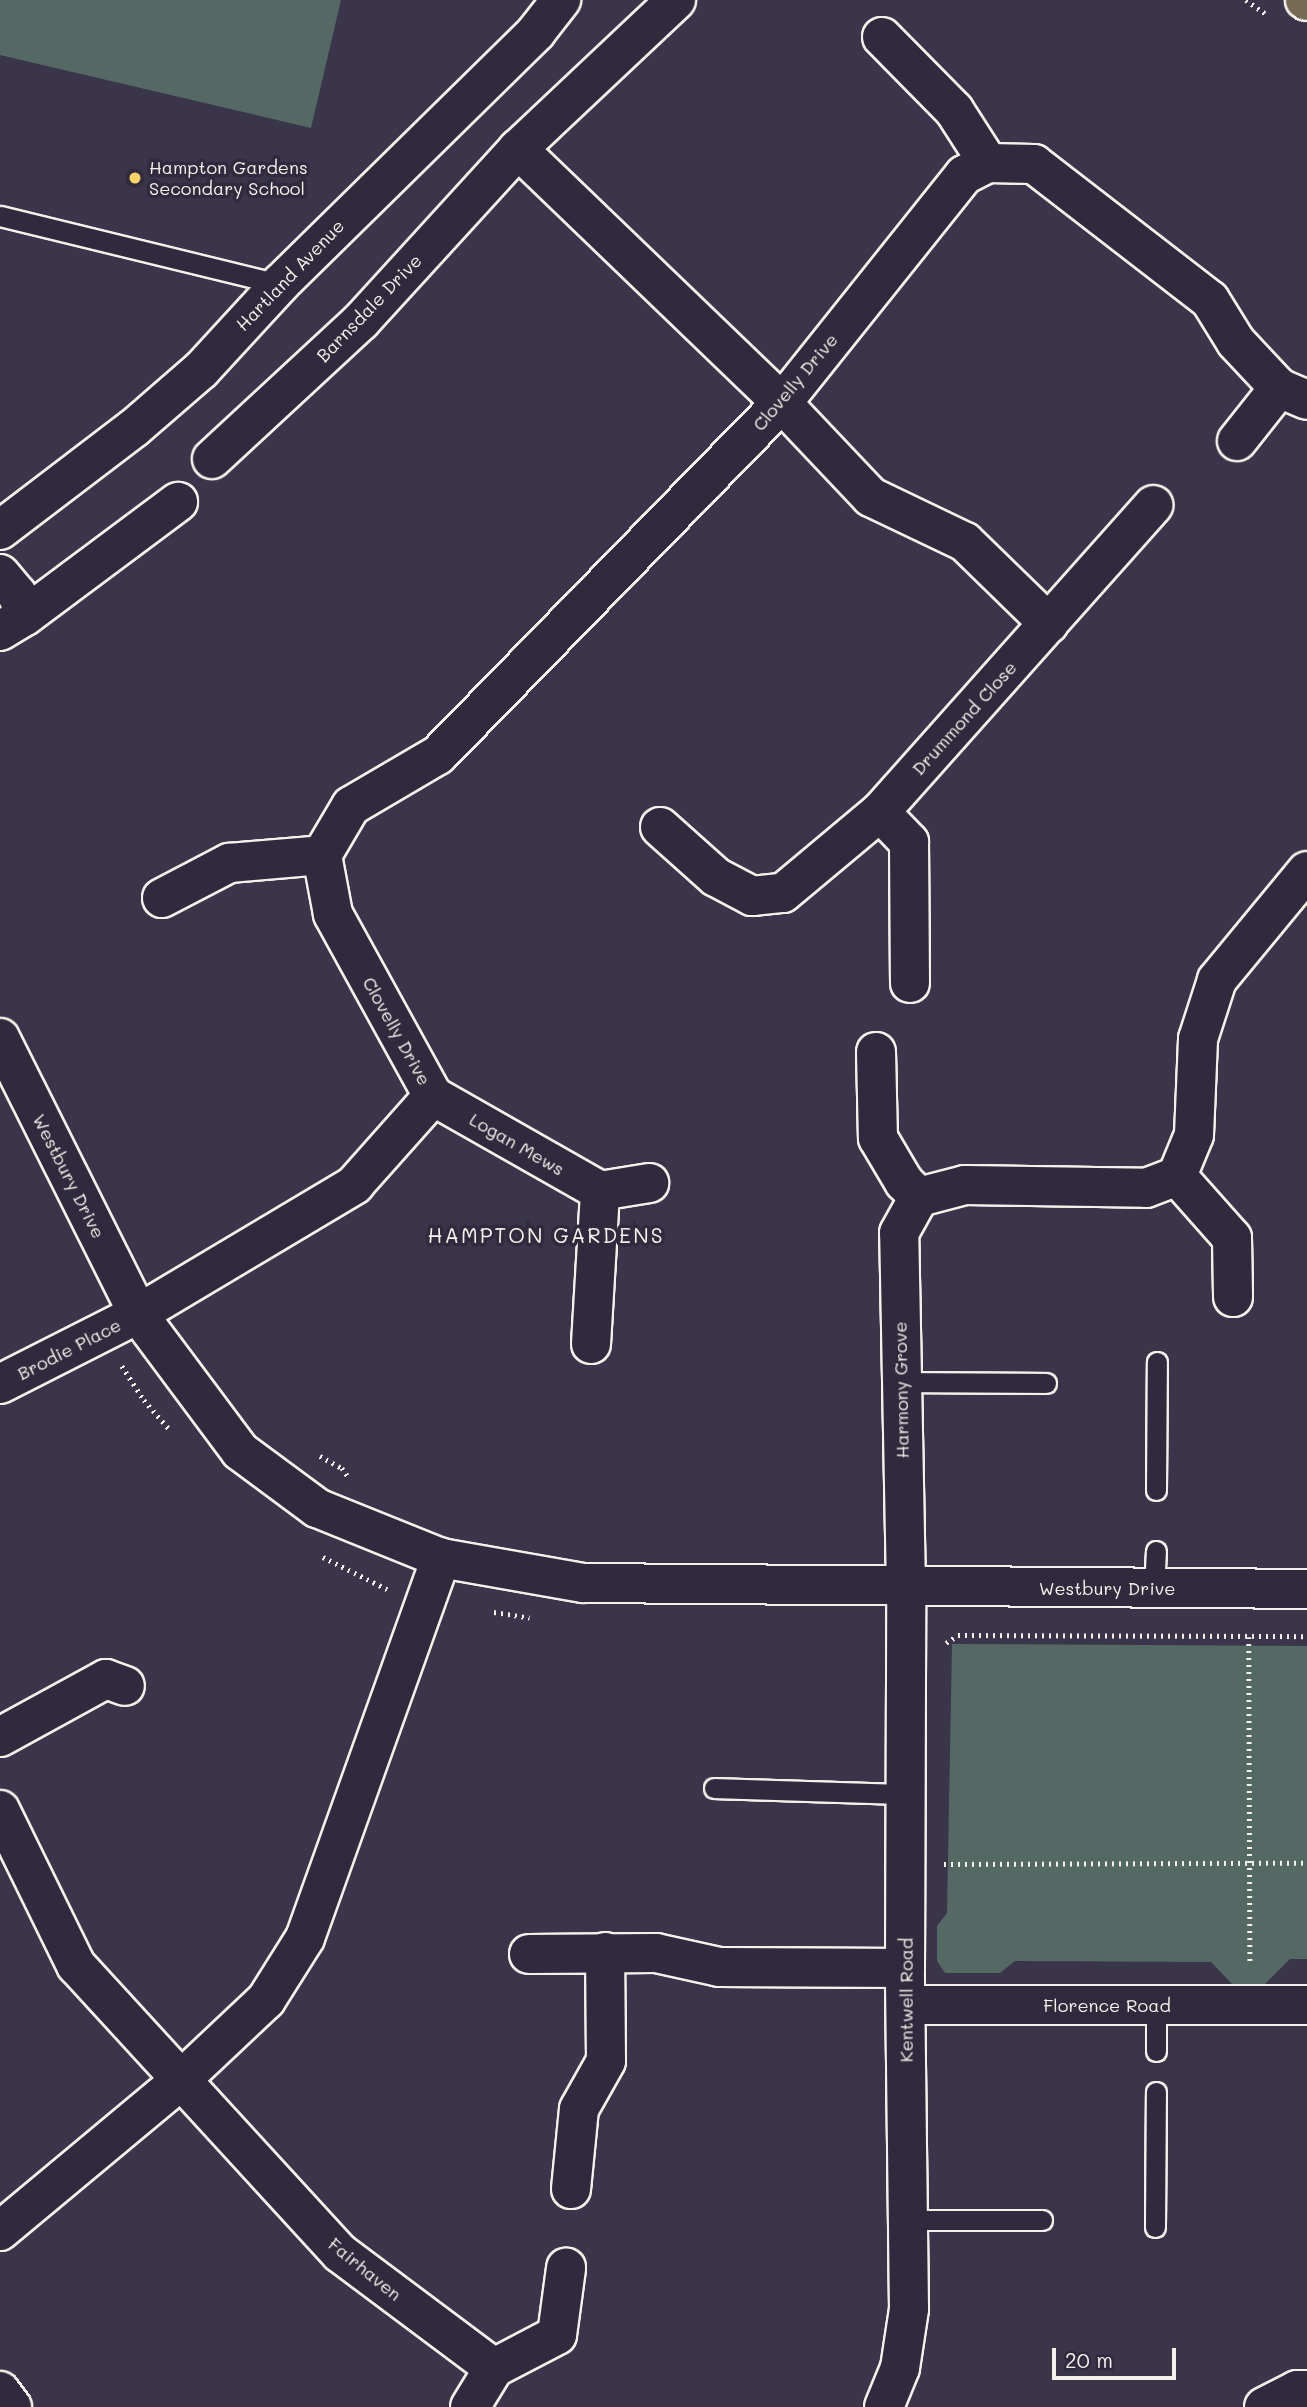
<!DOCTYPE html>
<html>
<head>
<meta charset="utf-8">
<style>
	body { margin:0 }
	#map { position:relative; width:1307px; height:2407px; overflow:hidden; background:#3a354a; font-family:Mali,sans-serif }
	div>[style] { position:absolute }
	.green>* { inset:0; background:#546964 }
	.path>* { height:4.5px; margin-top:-2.25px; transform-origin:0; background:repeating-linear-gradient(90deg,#f4f1e8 0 2px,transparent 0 7px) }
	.roads { filter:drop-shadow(2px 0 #f4f1e8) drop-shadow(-2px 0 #f4f1e8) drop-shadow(0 2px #f4f1e8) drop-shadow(0 -2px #f4f1e8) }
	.lane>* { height:19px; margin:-9.5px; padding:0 9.5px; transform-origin:9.5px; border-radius:9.5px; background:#2f2a3d }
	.street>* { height:38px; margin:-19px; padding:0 19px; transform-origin:19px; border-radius:19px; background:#2f2a3d }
	.secondary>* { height:38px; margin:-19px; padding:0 19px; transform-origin:19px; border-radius:19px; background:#2f2a3d }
	.primary>* { height:38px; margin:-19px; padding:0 19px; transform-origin:19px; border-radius:19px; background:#756b55 }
	.dots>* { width:19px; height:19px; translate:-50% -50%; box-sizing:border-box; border:4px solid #2f2a3d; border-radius:50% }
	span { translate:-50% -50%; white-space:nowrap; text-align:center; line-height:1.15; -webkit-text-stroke:7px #2f2a3d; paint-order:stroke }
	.poi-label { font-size:18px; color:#f4f1e8 }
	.left { translate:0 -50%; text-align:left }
	.street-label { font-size:18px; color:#f4f1e8 }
	.quarter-label { font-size:21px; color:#f4f1e8; letter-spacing:2px }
	.scale { position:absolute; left:1052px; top:2348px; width:124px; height:32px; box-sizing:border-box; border:4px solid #f4f1e8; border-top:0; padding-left:9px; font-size:21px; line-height:24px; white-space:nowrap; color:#f4f1e8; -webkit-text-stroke:5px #2f2a3d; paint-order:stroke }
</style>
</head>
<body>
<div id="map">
	<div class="green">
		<div style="clip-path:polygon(0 0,341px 0,311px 128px,0 55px)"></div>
		<div style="clip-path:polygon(952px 1644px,1307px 1646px,1307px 1959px,1290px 1959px,1264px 1985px,1233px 1985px,1211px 1962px,1015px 1961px,1000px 1973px,945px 1973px,937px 1961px,937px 1926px,947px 1913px)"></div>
	</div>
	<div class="path">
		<div style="left:1246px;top:0;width:24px;rotate:35deg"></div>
		<div style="left:122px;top:1366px;width:40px;rotate:57.1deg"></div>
		<div style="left:144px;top:1400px;width:38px;rotate:49deg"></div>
		<div style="left:320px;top:1456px;width:25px;rotate:29deg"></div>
		<div style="left:342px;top:1468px;width:9px;rotate:54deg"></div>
		<div style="left:323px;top:1557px;width:72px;rotate:26.6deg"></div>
		<div style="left:494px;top:1612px;width:36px;rotate:9deg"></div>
		<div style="left:1249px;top:1637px;width:328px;rotate:89.8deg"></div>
		<div style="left:946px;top:1643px;width:14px;rotate:-34deg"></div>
		<div style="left:958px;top:1635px;width:349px;rotate:0.2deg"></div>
		<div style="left:944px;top:1864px;width:363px;rotate:-0.2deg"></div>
	</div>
	<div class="roads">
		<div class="lane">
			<div style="left:0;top:216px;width:288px;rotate:13.7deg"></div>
			<div style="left:900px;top:1382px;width:146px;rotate:0.4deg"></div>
			<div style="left:1156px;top:1490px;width:128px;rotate:-89.6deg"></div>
			<div style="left:1154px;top:1588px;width:37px;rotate:-87deg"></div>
			<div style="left:714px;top:1788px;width:194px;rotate:1.8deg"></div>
			<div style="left:1156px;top:2005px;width:46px;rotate:90deg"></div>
			<div style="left:908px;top:2220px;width:134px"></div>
			<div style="left:1155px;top:2227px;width:135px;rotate:-89.6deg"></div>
		</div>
		<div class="street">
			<div style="left:882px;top:37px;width:103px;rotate:45.4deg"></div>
			<div style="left:954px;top:110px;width:63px;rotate:57.3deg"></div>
			<div style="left:518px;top:149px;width:366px;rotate:43.9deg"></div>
			<div style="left:782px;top:403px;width:129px;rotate:46.6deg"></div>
			<div style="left:871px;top:497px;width:104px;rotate:25.6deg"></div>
			<div style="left:965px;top:542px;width:117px;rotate:44.3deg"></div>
			<div style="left:1237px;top:441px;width:68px;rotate:-51.6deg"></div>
			<div style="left:212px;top:459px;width:203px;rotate:-42.8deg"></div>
			<div style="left:361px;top:321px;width:233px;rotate:-47.6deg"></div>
			<div style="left:518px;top:149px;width:217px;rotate:-43.3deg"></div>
			<div style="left:0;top:574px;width:26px;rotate:50deg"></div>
			<div style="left:17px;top:594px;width:23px;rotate:70deg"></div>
			<div style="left:0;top:631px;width:29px;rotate:-31deg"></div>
			<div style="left:25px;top:616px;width:191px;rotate:-36.7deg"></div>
			<div style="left:880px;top:812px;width:42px;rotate:46deg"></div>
			<div style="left:909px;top:842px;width:141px;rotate:89.6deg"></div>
			<div style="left:660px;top:827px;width:75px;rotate:41.8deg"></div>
			<div style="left:716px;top:877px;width:41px;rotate:27.8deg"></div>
			<div style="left:752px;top:896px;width:31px;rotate:-6deg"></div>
			<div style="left:783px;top:893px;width:126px;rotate:-39.9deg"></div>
			<div style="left:880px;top:812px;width:411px;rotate:-48.3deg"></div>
			<div style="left:162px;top:898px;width:76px;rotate:-27.6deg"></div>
			<div style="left:229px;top:863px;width:93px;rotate:-4.9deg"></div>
			<div style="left:0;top:1038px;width:309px;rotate:63.4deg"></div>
			<div style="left:138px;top:1314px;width:171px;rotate:53.3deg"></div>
			<div style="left:240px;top:1451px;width:96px;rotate:36.5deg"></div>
			<div style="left:317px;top:1508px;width:134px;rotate:22deg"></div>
			<div style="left:441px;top:1558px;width:144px;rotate:10deg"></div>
			<div style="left:583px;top:1583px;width:724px;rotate:0.47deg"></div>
			<div style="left:876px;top:1052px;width:86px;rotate:88.7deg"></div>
			<div style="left:878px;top:1138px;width:51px;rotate:59.4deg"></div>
			<div style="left:904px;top:1182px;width:21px;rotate:45deg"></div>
			<div style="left:433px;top:1096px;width:192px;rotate:29.6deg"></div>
			<div style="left:1177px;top:1176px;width:83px;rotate:48.4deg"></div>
			<div style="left:1232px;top:1238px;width:59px;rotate:89deg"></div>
			<div style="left:591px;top:1344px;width:153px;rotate:-86.6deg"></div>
			<div style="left:600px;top:1191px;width:50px;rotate:-9.3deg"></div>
			<div style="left:0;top:1384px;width:155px;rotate:-26.9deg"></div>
			<div style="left:138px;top:1314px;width:252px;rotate:-30.8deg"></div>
			<div style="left:354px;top:1185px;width:119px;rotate:-48.4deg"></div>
			<div style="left:433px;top:1096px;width:208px;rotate:-118.8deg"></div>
			<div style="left:333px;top:914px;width:60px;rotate:-100.6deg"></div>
			<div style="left:322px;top:855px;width:57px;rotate:-59.4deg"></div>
			<div style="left:351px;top:806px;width:101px;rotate:-30.4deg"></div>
			<div style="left:438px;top:755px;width:492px;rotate:-45.7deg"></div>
			<div style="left:782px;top:403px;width:292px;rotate:-51.4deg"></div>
			<div style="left:964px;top:175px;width:27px;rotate:-27deg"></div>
			<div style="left:988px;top:163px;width:46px;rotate:1.2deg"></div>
			<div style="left:1034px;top:164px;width:222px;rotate:37.7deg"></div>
			<div style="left:1210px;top:300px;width:49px;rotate:58.2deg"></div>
			<div style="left:1236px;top:342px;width:63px;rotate:46.9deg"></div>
			<div style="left:1279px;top:388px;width:30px;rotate:23deg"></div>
			<div style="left:0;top:1737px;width:121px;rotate:-28.7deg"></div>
			<div style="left:106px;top:1679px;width:20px;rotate:20deg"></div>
			<div style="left:0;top:1810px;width:173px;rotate:63.9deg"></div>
			<div style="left:76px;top:1965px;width:391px;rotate:47.5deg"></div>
			<div style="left:340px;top:2253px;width:192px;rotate:36.8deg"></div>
			<div style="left:529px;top:1954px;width:127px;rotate:-0.5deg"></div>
			<div style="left:656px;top:1953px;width:65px;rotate:12.5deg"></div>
			<div style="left:719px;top:1967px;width:186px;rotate:0.3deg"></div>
			<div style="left:906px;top:2005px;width:401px"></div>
			<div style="left:571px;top:2189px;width:80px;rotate:-84.3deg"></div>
			<div style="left:579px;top:2109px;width:55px;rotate:-60.6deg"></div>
			<div style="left:606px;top:2061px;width:109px;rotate:-90.5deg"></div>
			<div style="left:0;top:2231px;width:236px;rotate:-39.8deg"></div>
			<div style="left:181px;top:2080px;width:117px;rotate:-43.3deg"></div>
			<div style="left:266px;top:2000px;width:73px;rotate:-57.8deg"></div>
			<div style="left:305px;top:1938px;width:404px;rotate:-70.3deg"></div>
			<div style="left:0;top:2391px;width:20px;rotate:53deg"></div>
			<div style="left:470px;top:2407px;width:46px;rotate:-58.4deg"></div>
			<div style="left:494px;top:2368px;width:71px;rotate:-27.6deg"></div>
			<div style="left:557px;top:2335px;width:68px;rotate:-82.3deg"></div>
			<div style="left:884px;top:2407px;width:42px;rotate:-67.7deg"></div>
			<div style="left:900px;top:2368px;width:60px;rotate:-81.3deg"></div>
			<div style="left:909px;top:2309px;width:341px;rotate:-90.7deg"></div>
			<div style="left:905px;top:1968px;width:380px;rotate:-89.8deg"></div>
			<div style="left:906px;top:1588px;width:355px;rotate:-91.1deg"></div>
			<div style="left:899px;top:1233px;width:41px;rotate:-60.9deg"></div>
			<div style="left:919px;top:1197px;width:48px;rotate:-14.6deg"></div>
			<div style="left:965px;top:1185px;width:181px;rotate:0.9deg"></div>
			<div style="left:1146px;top:1188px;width:33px;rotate:-21deg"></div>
			<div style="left:1177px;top:1176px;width:44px;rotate:-67.5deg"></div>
			<div style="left:1194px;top:1135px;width:96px;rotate:-87.6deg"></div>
			<div style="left:1198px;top:1039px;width:62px;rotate:-72.1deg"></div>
			<div style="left:1217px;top:980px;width:141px;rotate:-50.5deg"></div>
			<div style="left:1264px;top:2407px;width:37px;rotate:-27deg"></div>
			<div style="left:1297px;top:2390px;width:10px"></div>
		</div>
		<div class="secondary">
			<div style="left:0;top:530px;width:168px;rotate:-37.3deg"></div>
			<div style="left:134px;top:428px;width:89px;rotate:-40.9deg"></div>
			<div style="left:201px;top:370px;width:117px;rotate:-47.4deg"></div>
			<div style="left:280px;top:284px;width:359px;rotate:-44.5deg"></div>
			<div style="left:536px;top:32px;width:41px;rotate:-52deg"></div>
		</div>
		<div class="primary">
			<div style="left:1305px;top:0;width:2px;rotate:27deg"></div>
		</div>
	</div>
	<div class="dots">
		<div style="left:135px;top:178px;background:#ffd166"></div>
	</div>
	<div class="poi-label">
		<span class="left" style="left:149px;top:178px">Hampton Gardens<br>Secondary School</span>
	</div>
	<div class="street-label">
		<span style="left:290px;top:275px;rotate:-46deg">Hartland Avenue</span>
		<span style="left:369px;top:308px;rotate:-46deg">Barnsdale Drive</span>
		<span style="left:795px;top:382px;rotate:-50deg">Clovelly Drive</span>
		<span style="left:964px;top:718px;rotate:-48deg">Drummond Close</span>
		<span style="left:397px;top:1031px;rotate:61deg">Clovelly Drive</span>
		<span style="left:517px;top:1144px;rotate:30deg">Logan Mews</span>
		<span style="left:69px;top:1176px;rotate:63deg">Westbury Drive</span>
		<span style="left:69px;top:1349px;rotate:-27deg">Brodie Place</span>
		<span style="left:901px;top:1390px;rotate:-91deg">Harmony Grove</span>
		<span style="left:1107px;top:1588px">Westbury Drive</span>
		<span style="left:906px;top:2000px;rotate:-90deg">Kentwell Road</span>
		<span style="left:1107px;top:2005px">Florence Road</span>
		<span style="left:365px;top:2269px;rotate:39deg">Fairhaven</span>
	</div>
	<div class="quarter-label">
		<span style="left:546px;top:1235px">HAMPTON GARDENS</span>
	</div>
	<div class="scale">20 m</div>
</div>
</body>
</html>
